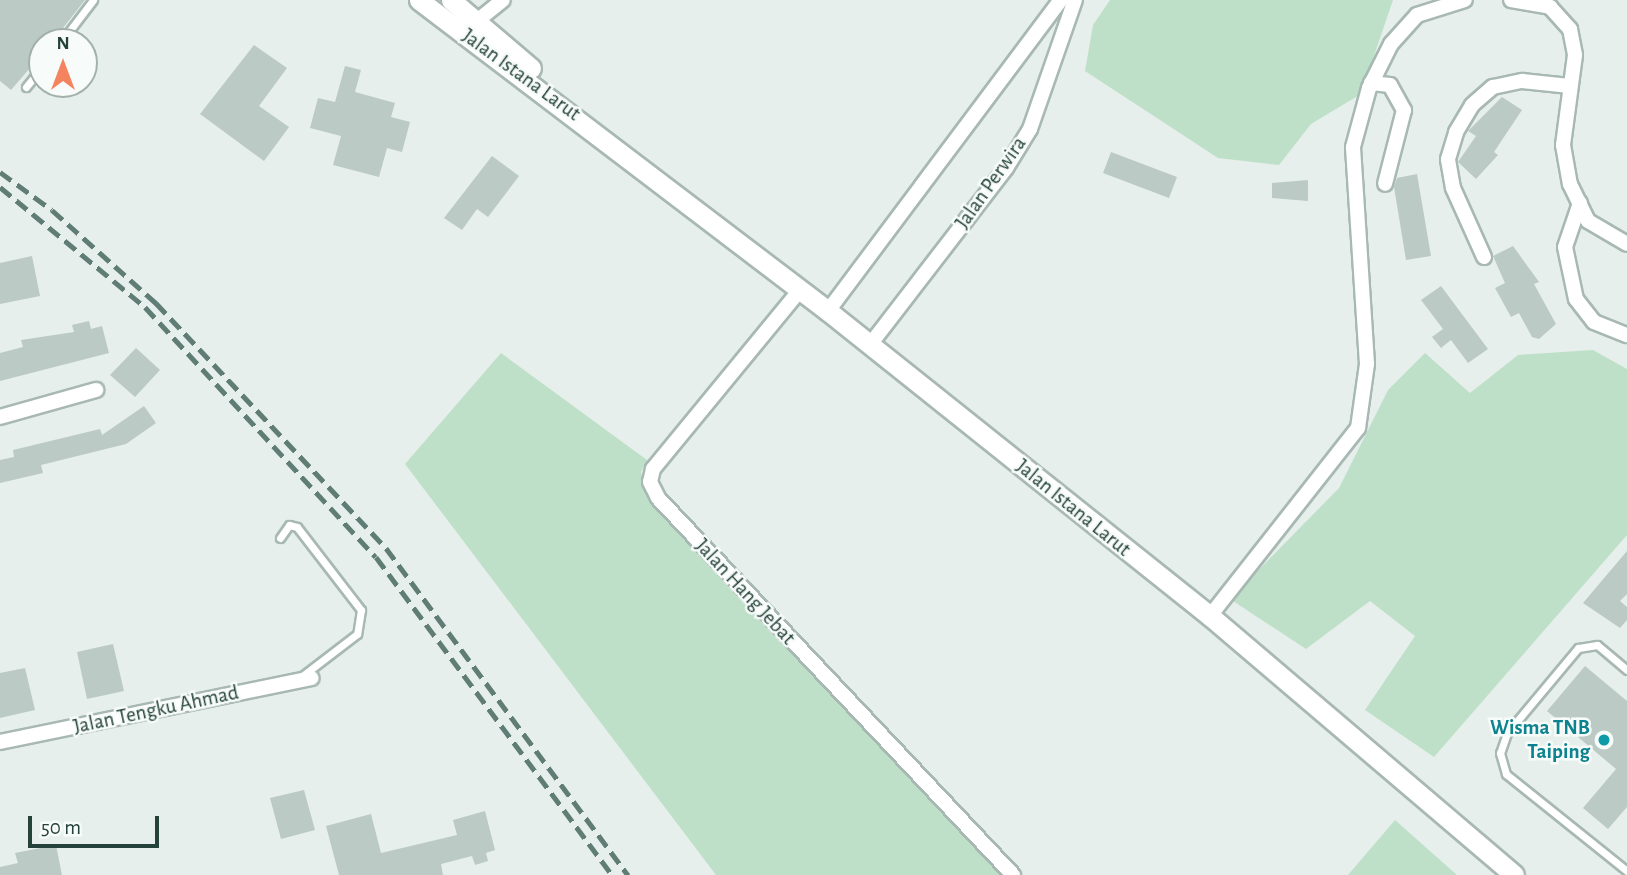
<!DOCTYPE html>
<html>
<head>
<meta charset="utf-8">
<style>
	body { margin:0 }
	#map { position:relative; width:1627px; height:875px; overflow:hidden; background:#e6efeb; font-family:"Alegreya Sans",sans-serif }
	div>[style] { position:absolute }
	.green>* { inset:0; background:#bfe0c8 }
	.building>* { inset:0; background:#bbcac4 }
	.roads { filter:drop-shadow(2px 0 #a8b8b2) drop-shadow(-2px 0 #a8b8b2) drop-shadow(0 2px #a8b8b2) drop-shadow(0 -2px #a8b8b2) }
	.service>* { height:7px; margin:-3.5px; padding:0 3.5px; transform-origin:3.5px; border-radius:3.5px; background:#fff }
	.minor>* { height:14px; margin:-7px; padding:0 7px; transform-origin:7px; border-radius:7px; background:#fff }
	.secondary>* { height:19px; margin:-9.5px; padding:0 9.5px; transform-origin:9.5px; border-radius:9.5px; background:#fff }
	.rail>* { height:5px; margin-top:-2.5px; transform-origin:0; background:repeating-linear-gradient(90deg,#5f7d75 0 14px,transparent 0 21px) }
	.dots>* { width:19px; height:19px; translate:-50% -50%; box-sizing:border-box; border:4px solid #f7fbf9; border-radius:50% }
	span { translate:-50% -50%; white-space:nowrap; text-align:center; line-height:1.15; -webkit-text-stroke:5px #f7fbf9; paint-order:stroke }
	.street-label { font-size:21px; color:#24423a }
	.culture-label { font-size:21px; color:#0d838f; font-weight:700 }
	.right { translate:-100% -50%; text-align:right }
	.north { position:absolute; left:28px; top:28px; width:70px; height:70px; box-sizing:border-box; background:#f7fbf9; border:2px solid #a3b1ad; border-radius:50%; rotate:0deg; font-size:19px; font-weight:700; line-height:28px; text-align:center; color:#24423a }
	.north::after { content:''; display:block; margin:auto; width:24px; height:32px; background:#f4845f; clip-path:polygon(50% 0,100% 100%,50% 72%,0 100%) }
	.scale { position:absolute; left:28px; top:816px; width:131px; height:32px; box-sizing:border-box; border:4px solid #24423a; border-top:0; padding-left:9px; font-size:21px; line-height:24px; white-space:nowrap; color:#24423a; -webkit-text-stroke:5px #f7fbf9; paint-order:stroke }
</style>
</head>
<body>
<div id="map">
	<div class="green">
		<div style="clip-path:polygon(1110px 0,1393px 0,1361px 94px,1311px 124px,1279px 165px,1218px 158px,1085px 71px,1093px 25px)"></div>
		<div style="clip-path:polygon(1593px 350px,1627px 369px,1627px 535px,1434px 757px,1365px 710px,1415px 636px,1370px 601px,1306px 649px,1230px 599px,1339px 488px,1388px 390px,1425px 353px,1470px 393px,1518px 355px)"></div>
		<div style="clip-path:polygon(501px 353px,647px 460px,641px 472px,647px 495px,1008px 875px,716px 875px,405px 464px)"></div>
		<div style="clip-path:polygon(1395px 820px,1457px 875px,1348px 875px)"></div>
	</div>
	<div class="building">
		<div style="clip-path:polygon(0 0,85px 0,52px 42px,42px 42px,42px 54px,11px 90px,0 81px)"></div>
		<div style="clip-path:polygon(254px 45px,287px 68px,259px 106px,289px 127px,264px 161px,200px 114px)"></div>
		<div style="clip-path:polygon(345px 66px,361px 70px,355px 92px,395px 103px,391px 117px,410px 122px,402px 152px,387px 148px,379px 177px,333px 165px,341px 136px,310px 128px,318px 98px,335px 102px)"></div>
		<div style="clip-path:polygon(1502px 97px,1522px 110px,1494px 152px,1498px 155px,1476px 179px,1458px 162px,1476px 136px,1468px 131px)"></div>
		<div style="clip-path:polygon(1111px 152px,1177px 177px,1169px 198px,1103px 173px)"></div>
		<div style="clip-path:polygon(492px 156px,519px 176px,488px 217px,477px 209px,462px 230px,444px 218px)"></div>
		<div style="clip-path:polygon(1417px 174px,1431px 256px,1406px 260px,1394px 187px,1397px 178px)"></div>
		<div style="clip-path:polygon(1308px 180px,1308px 201px,1272px 198px,1272px 183px)"></div>
		<div style="clip-path:polygon(1513px 246px,1539px 282px,1534px 284px,1556px 324px,1539px 339px,1532px 337px,1519px 313px,1511px 317px,1495px 288px,1505px 283px,1493px 256px)"></div>
		<div style="clip-path:polygon(32px 256px,40px 296px,0 304px,0 263px)"></div>
		<div style="clip-path:polygon(1441px 286px,1488px 349px,1468px 363px,1451px 340px,1441px 348px,1432px 337px,1443px 329px,1421px 300px)"></div>
		<div style="clip-path:polygon(89px 321px,91px 329px,102px 326px,109px 353px,0 381px,0 353px,23px 347px,21px 340px,74px 332px,72px 325px)"></div>
		<div style="clip-path:polygon(136px 348px,160px 370px,135px 397px,110px 375px)"></div>
		<div style="clip-path:polygon(144px 406px,156px 423px,126px 444px,41px 465px,43px 473px,0 483px,0 460px,14px 457px,13px 450px,100px 429px,102px 435px)"></div>
		<div style="clip-path:polygon(1627px 551px,1627px 594px,1620px 601px,1627px 607px,1627px 620px,1620px 628px,1583px 603px)"></div>
		<div style="clip-path:polygon(113px 644px,124px 691px,87px 699px,77px 652px)"></div>
		<div style="clip-path:polygon(1585px 666px,1627px 701px,1627px 807px,1608px 829px,1583px 808px,1616px 769px,1547px 711px)"></div>
		<div style="clip-path:polygon(25px 668px,35px 710px,0 718px,0 673px)"></div>
		<div style="clip-path:polygon(304px 790px,315px 830px,281px 839px,270px 798px)"></div>
		<div style="clip-path:polygon(485px 811px,495px 850px,486px 853px,488px 861px,475px 865px,472px 856px,441px 864px,443px 875px,339px 875px,326px 826px,371px 814px,381px 853px,457px 835px,453px 820px)"></div>
		<div style="clip-path:polygon(56px 845px,62px 875px,0 875px,0 867px,18px 863px,15px 853px)"></div>
	</div>
	<div class="roads">
		<div class="service">
			<div style="left:61px;top:42px;width:53px;rotate:-52.7deg"></div>
			<div style="left:26px;top:87px;width:26px;rotate:-51deg"></div>
			<div style="left:280px;top:538px;width:16px;rotate:-55deg"></div>
			<div style="left:289px;top:525px;width:8px;rotate:14deg"></div>
			<div style="left:297px;top:527px;width:105px;rotate:52.4deg"></div>
			<div style="left:361px;top:610px;width:24px;rotate:99deg"></div>
			<div style="left:357px;top:634px;width:69px;rotate:142.6deg"></div>
			<div style="left:1627px;top:670px;width:39px;rotate:-140deg"></div>
			<div style="left:1597px;top:645px;width:19px;rotate:171deg"></div>
			<div style="left:1578px;top:648px;width:111px;rotate:129.9deg"></div>
			<div style="left:1507px;top:733px;width:21px;rotate:109deg"></div>
			<div style="left:1500px;top:753px;width:22px;rotate:74deg"></div>
			<div style="left:1506px;top:774px;width:155px;rotate:38.7deg"></div>
		</div>
		<div class="minor">
			<div style="left:1511px;top:0;width:40px;rotate:10deg"></div>
			<div style="left:1550px;top:7px;width:30px;rotate:48deg"></div>
			<div style="left:1570px;top:29px;width:26px;rotate:79deg"></div>
			<div style="left:1575px;top:55px;width:91px;rotate:97.6deg"></div>
			<div style="left:1563px;top:145px;width:40px;rotate:80deg"></div>
			<div style="left:1570px;top:184px;width:41px;rotate:64.1deg"></div>
			<div style="left:1588px;top:221px;width:45px;rotate:30.5deg"></div>
			<div style="left:477px;top:21px;width:33px;rotate:-39deg"></div>
			<div style="left:1371px;top:83px;width:19px;rotate:6deg"></div>
			<div style="left:1390px;top:85px;width:29px;rotate:61deg"></div>
			<div style="left:1404px;top:110px;width:76px;rotate:104.4deg"></div>
			<div style="left:1580px;top:203px;width:46px;rotate:108.8deg"></div>
			<div style="left:1565px;top:247px;width:53px;rotate:78.1deg"></div>
			<div style="left:1576px;top:299px;width:29px;rotate:52deg"></div>
			<div style="left:1594px;top:322px;width:35px;rotate:22deg"></div>
			<div style="left:1484px;top:257px;width:76px;rotate:-114.2deg"></div>
			<div style="left:1453px;top:188px;width:29px;rotate:-100deg"></div>
			<div style="left:1448px;top:159px;width:28px;rotate:-73deg"></div>
			<div style="left:1456px;top:132px;width:31px;rotate:-59deg"></div>
			<div style="left:1472px;top:105px;width:28px;rotate:-41deg"></div>
			<div style="left:1493px;top:87px;width:30px;rotate:-12deg"></div>
			<div style="left:1522px;top:81px;width:48px;rotate:5.9deg"></div>
			<div style="left:800px;top:290px;width:232px;rotate:129.4deg"></div>
			<div style="left:653px;top:469px;width:13px;rotate:103deg"></div>
			<div style="left:650px;top:482px;width:18px;rotate:63deg"></div>
			<div style="left:658px;top:498px;width:518px;rotate:46.72deg"></div>
			<div style="left:828px;top:311px;width:389px;rotate:-53.2deg"></div>
			<div style="left:869px;top:346px;width:225px;rotate:-52.4deg"></div>
			<div style="left:1006px;top:168px;width:46px;rotate:-58.4deg"></div>
			<div style="left:1030px;top:129px;width:137px;rotate:-70.8deg"></div>
			<div style="left:0;top:417px;width:100px;rotate:-15.7deg"></div>
			<div style="left:1210px;top:616px;width:239px;rotate:-51.8deg"></div>
			<div style="left:1358px;top:428px;width:65px;rotate:-82deg"></div>
			<div style="left:1367px;top:364px;width:217px;rotate:-93.7deg"></div>
			<div style="left:1353px;top:147px;width:61px;rotate:-74.8deg"></div>
			<div style="left:1369px;top:88px;width:49px;rotate:-63.4deg"></div>
			<div style="left:1391px;top:44px;width:39px;rotate:-48deg"></div>
			<div style="left:1417px;top:15px;width:50px;rotate:-17.4deg"></div>
			<div style="left:0;top:742px;width:318px;rotate:-11.6deg"></div>
		</div>
		<div class="secondary">
			<div style="left:419px;top:0;width:514px;rotate:37.25deg"></div>
			<div style="left:828px;top:311px;width:489px;rotate:38.6deg"></div>
			<div style="left:1210px;top:616px;width:399px;rotate:40.4deg"></div>
			<div style="left:451px;top:0;width:105px;rotate:40.4deg"></div>
		</div>
	</div>
	<div class="rail">
		<div style="left:0;top:172px;width:64px;rotate:36.2deg"></div>
		<div style="left:52px;top:210px;width:140px;rotate:41.8deg"></div>
		<div style="left:156px;top:303px;width:336px;rotate:46.8deg"></div>
		<div style="left:386px;top:548px;width:407px;rotate:53.5deg"></div>
		<div style="left:0;top:187px;width:188px;rotate:39.6deg"></div>
		<div style="left:145px;top:307px;width:340px;rotate:47.3deg"></div>
		<div style="left:376px;top:557px;width:396px;rotate:53.4deg"></div>
	</div>
	<div class="dots">
		<div style="left:1604px;top:740px;background:#0f9aa8"></div>
	</div>
	<div class="street-label">
		<span style="left:521px;top:75px;rotate:36deg">Jalan Istana Larut</span>
		<span style="left:991px;top:183px;rotate:-55deg">Jalan Perwira</span>
		<span style="left:1073px;top:508px;rotate:39deg">Jalan Istana Larut</span>
		<span style="left:745px;top:592px;rotate:47deg">Jalan Hang Jebat</span>
		<span style="left:156px;top:710px;rotate:-12deg">Jalan Tengku Ahmad</span>
	</div>
	<div class="culture-label">
		<span class="right" style="left:1590px;top:740px">Wisma TNB<br>Taiping</span>
	</div>
	<div class="north">N</div>
	<div class="scale">50 m</div>
</div>
</body>
</html>
